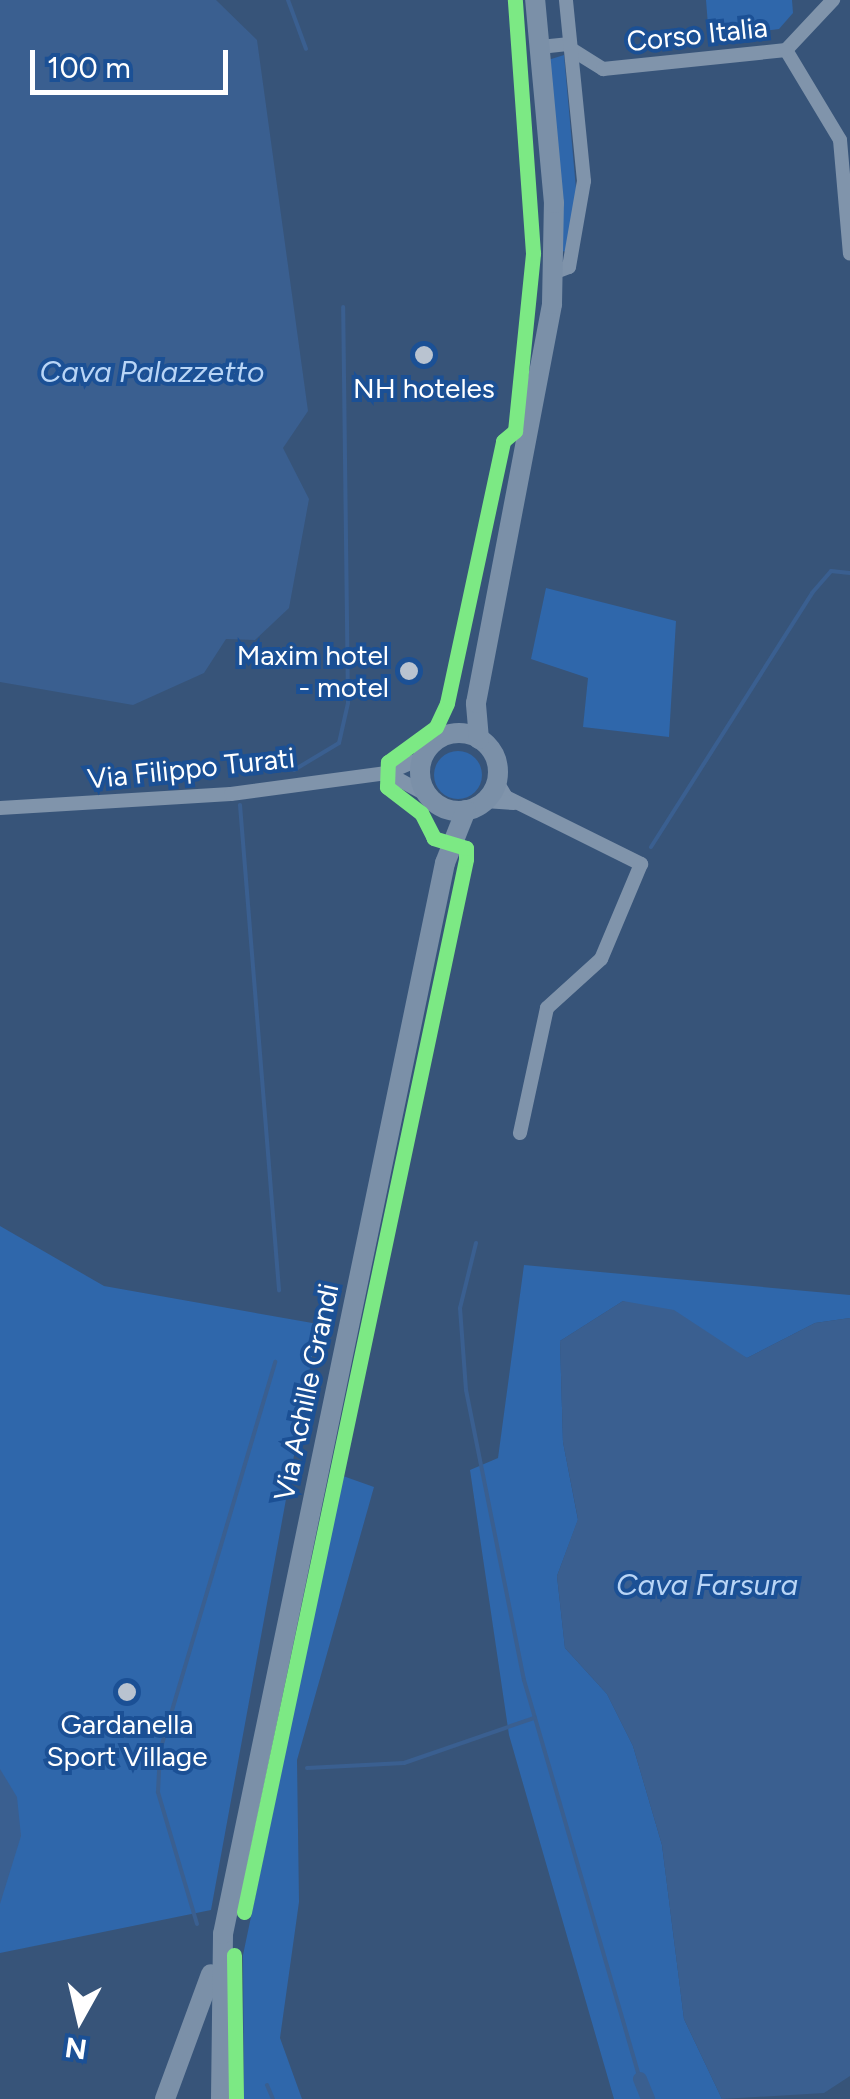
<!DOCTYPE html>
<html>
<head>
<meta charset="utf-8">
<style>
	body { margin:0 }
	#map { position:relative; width:850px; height:2099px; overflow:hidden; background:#375479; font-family:Figtree,sans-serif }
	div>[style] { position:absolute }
	.green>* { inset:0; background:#2f67ab }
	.round { border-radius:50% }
	.water>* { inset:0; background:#3a5f90 }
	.stream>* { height:4px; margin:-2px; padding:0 2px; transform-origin:2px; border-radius:2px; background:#3a5f90 }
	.canal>* { height:14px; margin:-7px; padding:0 7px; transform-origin:7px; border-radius:7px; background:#3a5f90 }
	.street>* { height:14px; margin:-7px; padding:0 7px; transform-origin:7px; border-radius:7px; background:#8094ab }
	.secondary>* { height:20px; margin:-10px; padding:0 10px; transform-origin:10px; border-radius:10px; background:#7b90a8 }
	.secondary>.ring { margin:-10px; padding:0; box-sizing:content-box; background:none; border:20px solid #7b90a8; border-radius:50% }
	.cycleway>* { height:15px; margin:-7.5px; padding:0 7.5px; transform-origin:7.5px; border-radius:7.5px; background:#7ce984 }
	.dots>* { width:28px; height:28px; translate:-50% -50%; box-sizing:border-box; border:5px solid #1b5095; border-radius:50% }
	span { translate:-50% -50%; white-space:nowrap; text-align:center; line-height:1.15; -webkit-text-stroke:8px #1b5095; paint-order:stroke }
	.street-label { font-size:28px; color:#fff }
	.poi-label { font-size:28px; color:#fff }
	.right { translate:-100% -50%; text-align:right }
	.water-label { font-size:30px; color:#b9d5f6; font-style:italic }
	.north { position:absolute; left:30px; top:1969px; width:100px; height:100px; -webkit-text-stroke:8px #1b5095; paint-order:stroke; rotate:188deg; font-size:28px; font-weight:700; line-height:40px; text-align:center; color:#fff }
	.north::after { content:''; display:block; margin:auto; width:35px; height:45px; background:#fff; clip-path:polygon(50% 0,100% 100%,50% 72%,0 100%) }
	.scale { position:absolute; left:30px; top:50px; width:198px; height:45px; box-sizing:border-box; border:5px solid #fff; border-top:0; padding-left:12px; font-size:30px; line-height:35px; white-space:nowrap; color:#fff; -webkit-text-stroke:8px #1b5095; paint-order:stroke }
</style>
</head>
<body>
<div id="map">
	<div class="green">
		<div style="clip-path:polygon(706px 0,792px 0,793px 13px,779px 29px,709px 38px)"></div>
		<div style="clip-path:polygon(564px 55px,576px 189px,569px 252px,561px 251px,548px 60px)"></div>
		<div style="clip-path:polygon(546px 588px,676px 621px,669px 737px,583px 727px,588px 678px,531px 659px)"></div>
		<div class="round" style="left:434px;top:751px;width:48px;height:48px"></div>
		<div style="clip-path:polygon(0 1226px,104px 1286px,318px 1324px,211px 1910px,0 1953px)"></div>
		<div style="clip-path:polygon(524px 1265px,850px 1295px,850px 1318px,815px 1323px,747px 1358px,623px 1301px,560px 1341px,563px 1442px,578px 1520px,557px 1576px,565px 1648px,607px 1694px,633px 1746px,662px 1845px,684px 2019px,722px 2099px,614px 2099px,509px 1735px,470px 1470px,498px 1458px)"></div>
		<div style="clip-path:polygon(343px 1476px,374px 1487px,297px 1760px,299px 1902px,280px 2038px,302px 2099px,244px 2099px,243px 1955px)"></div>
	</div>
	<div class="water">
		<div style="clip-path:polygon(0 0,216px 0,257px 40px,308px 411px,283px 448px,309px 499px,289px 608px,255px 640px,226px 639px,204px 673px,133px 705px,0 682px)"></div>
		<div style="clip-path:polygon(623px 1301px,674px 1310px,747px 1358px,815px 1323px,850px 1318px,850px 2076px,824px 2093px,722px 2099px,684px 2019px,662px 1845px,633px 1746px,607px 1694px,565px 1648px,557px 1576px,578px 1519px,563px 1442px,560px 1341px)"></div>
		<div style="clip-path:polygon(0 1769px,17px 1797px,21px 1836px,0 1904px)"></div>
	</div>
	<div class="stream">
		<div style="left:288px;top:0;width:52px;rotate:69.8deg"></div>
		<div style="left:294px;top:770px;width:52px;rotate:-31deg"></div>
		<div style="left:339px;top:743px;width:41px;rotate:-77.3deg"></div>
		<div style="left:348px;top:703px;width:396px;rotate:-90.7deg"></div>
		<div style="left:240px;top:805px;width:487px;rotate:85.4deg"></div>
		<div style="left:651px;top:847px;width:301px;rotate:-57.6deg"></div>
		<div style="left:812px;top:593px;width:29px;rotate:-49deg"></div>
		<div style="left:831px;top:571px;width:19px;rotate:6deg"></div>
		<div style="left:476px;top:1243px;width:67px;rotate:103.8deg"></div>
		<div style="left:460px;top:1308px;width:82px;rotate:85.8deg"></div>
		<div style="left:466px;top:1390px;width:296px;rotate:78.7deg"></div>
		<div style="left:524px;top:1680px;width:436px;rotate:73.8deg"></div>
		<div style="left:307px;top:1768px;width:97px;rotate:-3deg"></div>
		<div style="left:404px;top:1763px;width:138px;rotate:-19.1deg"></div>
		<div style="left:197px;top:1924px;width:138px;rotate:-106.5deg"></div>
		<div style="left:158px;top:1792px;width:41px;rotate:-87.2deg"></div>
		<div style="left:160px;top:1751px;width:406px;rotate:-73.5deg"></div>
		<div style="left:267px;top:2085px;width:15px;rotate:67deg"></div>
	</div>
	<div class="canal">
		<div style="left:640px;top:2079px;width:22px;rotate:68deg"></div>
	</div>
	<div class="street">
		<div style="left:540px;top:47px;width:30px;rotate:-6deg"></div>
		<div style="left:571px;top:49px;width:38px;rotate:32deg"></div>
		<div style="left:603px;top:69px;width:184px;rotate:-5.9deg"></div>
		<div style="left:786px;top:50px;width:69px;rotate:-46.8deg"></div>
		<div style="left:786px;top:50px;width:105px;rotate:59deg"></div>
		<div style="left:840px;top:140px;width:114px;rotate:85deg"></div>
		<div style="left:553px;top:273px;width:17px;rotate:-21deg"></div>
		<div style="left:569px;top:267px;width:87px;rotate:-80.1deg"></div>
		<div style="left:584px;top:181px;width:182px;rotate:-95.7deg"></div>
		<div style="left:387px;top:773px;width:46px;rotate:28.8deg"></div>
		<div style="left:497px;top:782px;width:17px;rotate:59deg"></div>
		<div style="left:506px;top:797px;width:151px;rotate:26.4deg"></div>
		<div style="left:641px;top:864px;width:103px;rotate:112.8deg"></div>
		<div style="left:601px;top:959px;width:73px;rotate:137.8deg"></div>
		<div style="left:547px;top:1008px;width:128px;rotate:102.2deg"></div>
		<div style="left:485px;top:801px;width:29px;rotate:4deg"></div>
		<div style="left:0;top:808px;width:231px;rotate:-3.5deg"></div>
		<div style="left:231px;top:794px;width:157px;rotate:-7.7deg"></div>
		<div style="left:387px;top:773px;width:39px;rotate:-23deg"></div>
	</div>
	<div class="secondary">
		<div class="ring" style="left:420px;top:733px;width:58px;height:58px"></div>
		<div style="left:479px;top:739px;width:36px;rotate:-95deg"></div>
		<div style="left:476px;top:703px;width:406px;rotate:-79.2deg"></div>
		<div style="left:552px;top:304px;width:101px;rotate:-88.9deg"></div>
		<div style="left:554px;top:203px;width:204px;rotate:-95.3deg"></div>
		<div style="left:165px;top:2099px;width:133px;rotate:-69.8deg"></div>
		<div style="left:221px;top:2099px;width:165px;rotate:-89.3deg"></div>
		<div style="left:223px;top:1934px;width:1094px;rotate:-78.29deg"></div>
		<div style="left:445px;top:863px;width:57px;rotate:-68.4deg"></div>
	</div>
	<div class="cycleway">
		<div style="left:244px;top:1912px;width:1076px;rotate:-78.09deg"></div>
		<div style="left:466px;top:859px;width:11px;rotate:-90deg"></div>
		<div style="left:466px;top:848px;width:34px;rotate:-163deg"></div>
		<div style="left:434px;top:838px;width:28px;rotate:-117deg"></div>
		<div style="left:421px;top:813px;width:43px;rotate:-142.6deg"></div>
		<div style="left:387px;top:787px;width:25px;rotate:-88deg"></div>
		<div style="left:388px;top:762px;width:59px;rotate:-36.1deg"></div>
		<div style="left:436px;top:727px;width:26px;rotate:-65deg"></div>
		<div style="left:447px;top:703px;width:268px;rotate:-77.9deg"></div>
		<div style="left:503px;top:441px;width:16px;rotate:-40deg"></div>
		<div style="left:515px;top:431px;width:179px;rotate:-84.2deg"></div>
		<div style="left:533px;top:253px;width:254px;rotate:-94.1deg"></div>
		<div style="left:234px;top:1955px;width:144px;rotate:89.2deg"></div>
	</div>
	<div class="dots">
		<div style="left:424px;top:355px;background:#b9c3d0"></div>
		<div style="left:409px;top:671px;background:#b9c3d0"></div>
		<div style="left:127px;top:1692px;background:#b9c3d0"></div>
	</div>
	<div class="street-label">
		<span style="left:697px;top:34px;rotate:-6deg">Corso Italia</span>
		<span style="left:191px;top:768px;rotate:-6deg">Via Filippo Turati</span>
		<span style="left:306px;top:1392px;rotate:-78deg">Via Achille Grandi</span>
	</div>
	<div class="poi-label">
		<span style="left:424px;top:388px">NH hoteles</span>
		<span class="right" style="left:389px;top:671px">Maxim hotel<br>- motel</span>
		<span style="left:127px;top:1740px">Gardanella<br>Sport Village</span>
	</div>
	<div class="water-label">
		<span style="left:152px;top:372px">Cava Palazzetto</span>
		<span style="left:707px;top:1585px">Cava Farsura</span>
	</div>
	<div class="north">N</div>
	<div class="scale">100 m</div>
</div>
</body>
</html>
